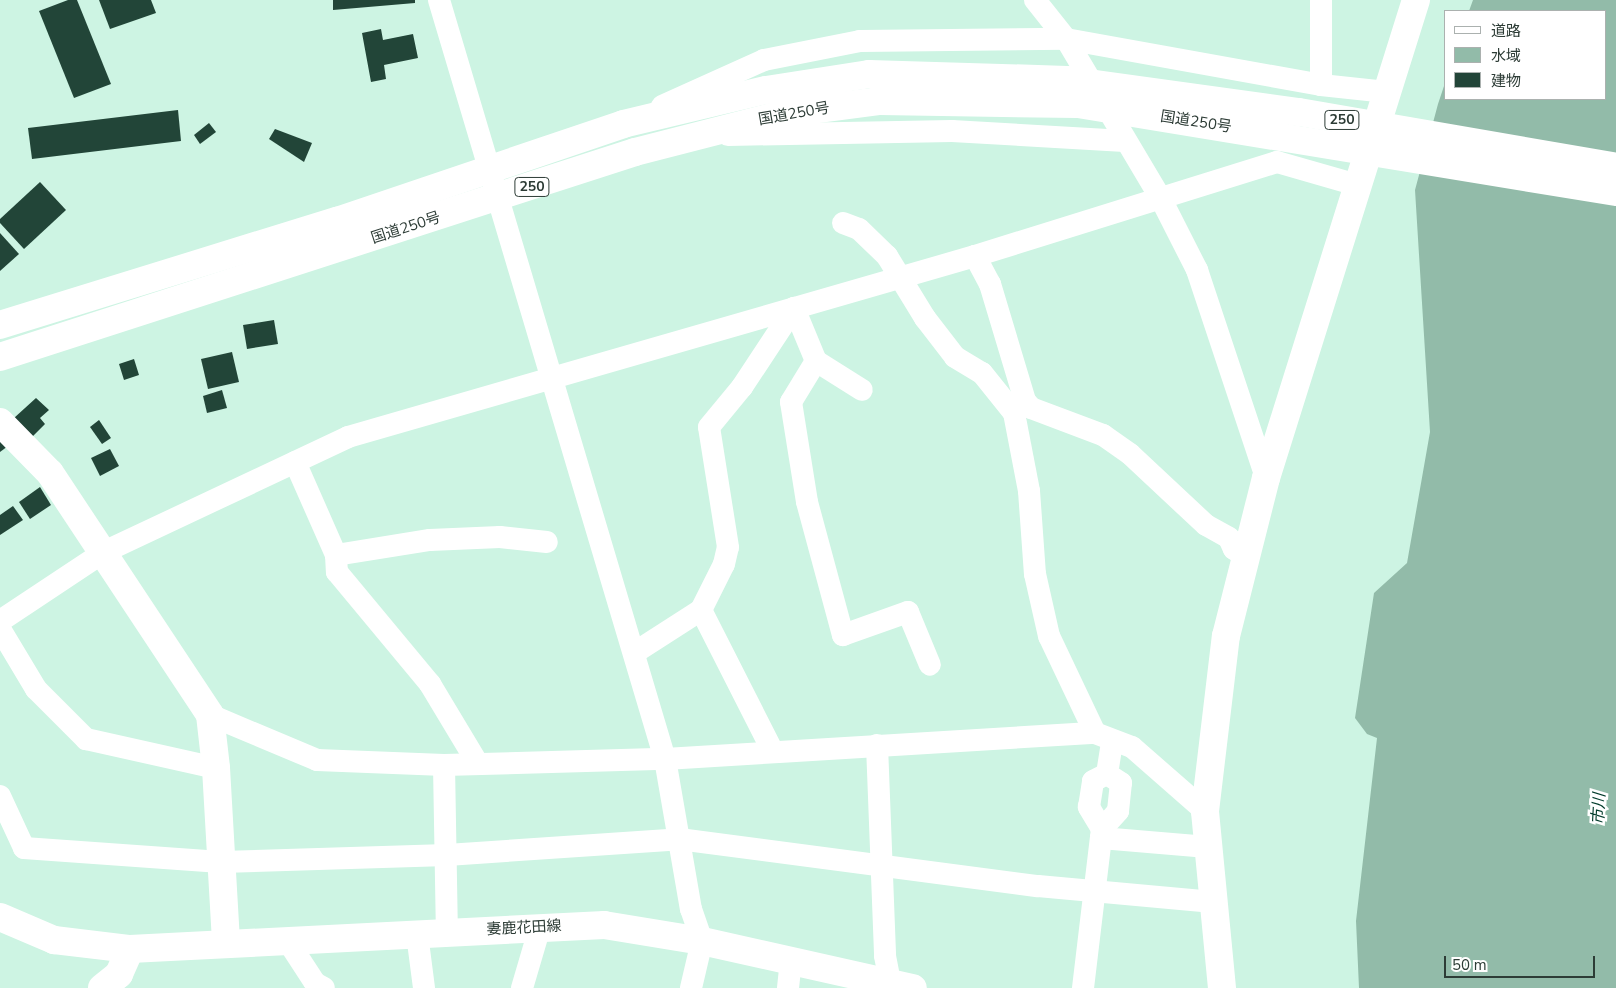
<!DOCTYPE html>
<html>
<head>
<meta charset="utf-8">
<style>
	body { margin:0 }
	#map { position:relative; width:1616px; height:988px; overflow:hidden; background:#cdf4e3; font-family:"Nunito Sans","Noto Sans JP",sans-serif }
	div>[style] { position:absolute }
	.water>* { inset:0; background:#92bba9 }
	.building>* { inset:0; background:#224538 }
	.street>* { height:22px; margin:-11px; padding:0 11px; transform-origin:11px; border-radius:11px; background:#fff }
	.secondary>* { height:28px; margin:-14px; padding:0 14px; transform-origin:14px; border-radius:14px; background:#fff }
	.highway>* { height:28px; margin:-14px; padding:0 14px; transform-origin:14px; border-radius:14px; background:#fff }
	span { translate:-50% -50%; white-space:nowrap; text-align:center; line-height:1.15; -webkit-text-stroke:5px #fff; paint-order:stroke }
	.shield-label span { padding:1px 4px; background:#fff; border:1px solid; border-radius:4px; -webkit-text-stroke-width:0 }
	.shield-label { font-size:14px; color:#2d3c36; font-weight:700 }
	.street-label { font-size:15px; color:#2d3c36 }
	.water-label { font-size:16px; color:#003a2a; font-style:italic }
	.legend { position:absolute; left:1444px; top:10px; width:162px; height:90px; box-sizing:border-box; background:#fff; border:1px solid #abb1af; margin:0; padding:6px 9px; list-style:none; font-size:15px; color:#2d3c36 }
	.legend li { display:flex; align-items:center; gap:10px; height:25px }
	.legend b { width:25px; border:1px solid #abb1af }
	.scale { position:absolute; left:1444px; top:956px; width:151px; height:22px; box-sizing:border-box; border:2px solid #2d3c36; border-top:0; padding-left:6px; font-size:15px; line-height:18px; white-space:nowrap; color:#2d3c36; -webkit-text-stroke:4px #fff; paint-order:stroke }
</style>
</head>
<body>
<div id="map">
	<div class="water">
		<div style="clip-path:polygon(1473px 0,1616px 0,1616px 988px,1359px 988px,1356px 921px,1377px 738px,1367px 734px,1355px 718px,1374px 593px,1407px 563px,1430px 432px,1415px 190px,1438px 104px,1445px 83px,1445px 99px,1605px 99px,1605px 11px,1469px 11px)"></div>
	</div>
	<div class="building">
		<div style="clip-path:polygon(68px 0,77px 0,111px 84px,74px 98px,39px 11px)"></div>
		<div style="clip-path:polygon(99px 0,151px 0,156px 13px,110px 29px)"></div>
		<div style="clip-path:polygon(333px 0,415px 0,415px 3px,333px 10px)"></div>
		<div style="clip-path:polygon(381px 29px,383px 40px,413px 34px,418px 58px,384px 65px,386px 79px,371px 82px,362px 33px)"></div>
		<div style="clip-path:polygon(178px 110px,181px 141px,32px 159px,28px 128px)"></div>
		<div style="clip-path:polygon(209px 123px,216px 132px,200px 144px,194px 135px)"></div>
		<div style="clip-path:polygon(275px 129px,312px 143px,304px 162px,269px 139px)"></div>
		<div style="clip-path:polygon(40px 182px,66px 210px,24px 249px,0 223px,0 219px)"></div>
		<div style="clip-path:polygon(0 233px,19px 254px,0 271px)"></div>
		<div style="clip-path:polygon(274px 320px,278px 344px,247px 349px,243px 325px)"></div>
		<div style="clip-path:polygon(232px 352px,239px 382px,208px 389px,201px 359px)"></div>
		<div style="clip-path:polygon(134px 359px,139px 375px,124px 380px,119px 364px)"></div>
		<div style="clip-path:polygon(222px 390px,227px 408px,207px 413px,203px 396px)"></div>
		<div style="clip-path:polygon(36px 398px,49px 410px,40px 418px,45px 424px,32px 437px,14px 418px)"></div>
		<div style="clip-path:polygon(99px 420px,111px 438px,102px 444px,90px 427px)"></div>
		<div style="clip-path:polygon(0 436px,8px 446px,0 452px)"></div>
		<div style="clip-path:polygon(110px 449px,119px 466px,100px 476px,91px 458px)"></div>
		<div style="clip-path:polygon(40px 487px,51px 505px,30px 519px,19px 502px)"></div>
		<div style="clip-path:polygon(13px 506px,23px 520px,0 535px,0 515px)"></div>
	</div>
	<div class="street">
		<div style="left:439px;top:0;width:792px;rotate:73.42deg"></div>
		<div style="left:665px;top:759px;width:152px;rotate:80.2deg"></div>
		<div style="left:691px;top:909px;width:34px;rotate:71deg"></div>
		<div style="left:702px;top:941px;width:48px;rotate:103.2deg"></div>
		<div style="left:1035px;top:0;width:50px;rotate:51.5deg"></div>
		<div style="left:1066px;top:39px;width:186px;rotate:59.3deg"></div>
		<div style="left:1161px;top:199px;width:80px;rotate:63.1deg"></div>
		<div style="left:1197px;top:270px;width:219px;rotate:71.6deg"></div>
		<div style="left:1321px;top:85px;width:85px;rotate:-90deg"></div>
		<div style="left:662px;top:106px;width:112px;rotate:-24.3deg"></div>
		<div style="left:764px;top:60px;width:98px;rotate:-11.2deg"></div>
		<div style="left:860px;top:41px;width:206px;rotate:-0.6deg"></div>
		<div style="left:1066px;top:39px;width:259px;rotate:10.2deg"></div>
		<div style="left:1321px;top:85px;width:66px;rotate:6.1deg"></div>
		<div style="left:728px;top:135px;width:224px;rotate:-1deg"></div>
		<div style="left:952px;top:131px;width:173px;rotate:3.3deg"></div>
		<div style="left:843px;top:223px;width:17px;rotate:21deg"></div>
		<div style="left:859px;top:229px;width:39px;rotate:44deg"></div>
		<div style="left:887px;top:256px;width:73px;rotate:58.5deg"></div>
		<div style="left:925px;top:318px;width:49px;rotate:52.4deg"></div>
		<div style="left:955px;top:357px;width:31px;rotate:31deg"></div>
		<div style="left:982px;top:373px;width:51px;rotate:51.3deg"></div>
		<div style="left:1014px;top:413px;width:79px;rotate:79.1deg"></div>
		<div style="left:1029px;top:491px;width:83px;rotate:85.9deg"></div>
		<div style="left:1035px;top:574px;width:64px;rotate:77.3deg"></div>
		<div style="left:1049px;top:636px;width:107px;rotate:64.6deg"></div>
		<div style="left:975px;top:256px;width:32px;rotate:62deg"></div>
		<div style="left:990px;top:284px;width:122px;rotate:73.3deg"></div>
		<div style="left:1025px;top:401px;width:9px;rotate:49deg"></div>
		<div style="left:1031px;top:408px;width:77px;rotate:20.6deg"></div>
		<div style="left:1103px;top:435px;width:33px;rotate:35deg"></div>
		<div style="left:1130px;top:454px;width:104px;rotate:43.1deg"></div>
		<div style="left:1206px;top:525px;width:26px;rotate:29deg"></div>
		<div style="left:1229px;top:538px;width:12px;rotate:66deg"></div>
		<div style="left:1234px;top:549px;width:14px;rotate:34deg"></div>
		<div style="left:794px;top:308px;width:57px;rotate:67.5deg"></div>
		<div style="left:816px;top:361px;width:54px;rotate:32.2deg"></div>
		<div style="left:816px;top:361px;width:48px;rotate:121.4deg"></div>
		<div style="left:791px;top:402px;width:101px;rotate:80.9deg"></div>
		<div style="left:807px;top:502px;width:138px;rotate:74.9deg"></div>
		<div style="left:843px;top:635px;width:69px;rotate:-19.5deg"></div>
		<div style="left:908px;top:612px;width:57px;rotate:67.5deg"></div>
		<div style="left:295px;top:462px;width:102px;rotate:66.2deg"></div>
		<div style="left:336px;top:555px;width:17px;rotate:87deg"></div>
		<div style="left:337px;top:572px;width:146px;rotate:50.3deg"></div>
		<div style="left:430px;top:684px;width:93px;rotate:59deg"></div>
		<div style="left:336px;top:555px;width:95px;rotate:-9.1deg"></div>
		<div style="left:430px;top:540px;width:70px;rotate:-2.5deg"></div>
		<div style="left:500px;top:537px;width:47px;rotate:6.1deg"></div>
		<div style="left:701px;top:610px;width:159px;rotate:63.1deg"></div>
		<div style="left:0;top:621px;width:125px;rotate:-33.6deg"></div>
		<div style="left:104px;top:552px;width:270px;rotate:-25.2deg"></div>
		<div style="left:348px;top:437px;width:653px;rotate:-16.1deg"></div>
		<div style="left:975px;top:256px;width:316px;rotate:-17.3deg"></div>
		<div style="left:1277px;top:162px;width:83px;rotate:16deg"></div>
		<div style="left:0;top:629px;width:70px;rotate:59deg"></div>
		<div style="left:36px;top:689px;width:71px;rotate:45deg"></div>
		<div style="left:86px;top:739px;width:133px;rotate:12.6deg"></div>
		<div style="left:634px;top:653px;width:80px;rotate:-32.7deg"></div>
		<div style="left:701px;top:610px;width:51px;rotate:-63.4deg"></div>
		<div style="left:724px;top:564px;width:17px;rotate:-77deg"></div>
		<div style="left:728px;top:547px;width:121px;rotate:-99deg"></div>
		<div style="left:709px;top:427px;width:52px;rotate:-50.5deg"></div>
		<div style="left:742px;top:387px;width:95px;rotate:-56.6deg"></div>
		<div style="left:210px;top:715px;width:116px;rotate:22.8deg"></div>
		<div style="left:317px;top:760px;width:127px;rotate:2.3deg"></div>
		<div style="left:444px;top:765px;width:221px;rotate:-1.6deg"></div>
		<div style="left:665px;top:759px;width:431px;rotate:-3.5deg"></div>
		<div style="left:1095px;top:733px;width:40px;rotate:21deg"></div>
		<div style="left:1132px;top:747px;width:97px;rotate:41.2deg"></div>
		<div style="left:877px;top:745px;width:211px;rotate:87.8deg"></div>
		<div style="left:885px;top:956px;width:33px;rotate:79deg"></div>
		<div style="left:444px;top:765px;width:167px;rotate:89deg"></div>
		<div style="left:0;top:796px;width:57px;rotate:65.2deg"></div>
		<div style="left:24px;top:848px;width:197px;rotate:4.1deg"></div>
		<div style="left:221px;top:862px;width:226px;rotate:-1.8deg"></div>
		<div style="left:447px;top:855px;width:233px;rotate:-3.9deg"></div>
		<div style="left:679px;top:839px;width:362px;rotate:7.5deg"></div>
		<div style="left:1038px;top:886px;width:176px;rotate:5.2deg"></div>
		<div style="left:1102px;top:829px;width:26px;rotate:-121deg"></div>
		<div style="left:1089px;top:807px;width:26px;rotate:-81deg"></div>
		<div style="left:1093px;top:781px;width:16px;rotate:-27deg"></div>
		<div style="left:1101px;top:838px;width:107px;rotate:4.8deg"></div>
		<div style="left:417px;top:934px;width:54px;rotate:82.6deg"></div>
		<div style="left:287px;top:940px;width:51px;rotate:56.9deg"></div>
		<div style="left:315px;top:983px;width:10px;rotate:29deg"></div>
		<div style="left:522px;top:988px;width:64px;rotate:-73.6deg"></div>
		<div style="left:788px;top:988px;width:27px;rotate:-84deg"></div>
		<div style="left:1083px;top:988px;width:160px;rotate:-83.2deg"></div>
		<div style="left:1102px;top:829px;width:24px;rotate:-48deg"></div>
		<div style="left:1118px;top:811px;width:28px;rotate:-84deg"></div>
		<div style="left:1121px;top:783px;width:17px;rotate:-147deg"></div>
		<div style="left:1107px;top:774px;width:33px;rotate:-81deg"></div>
	</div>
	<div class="secondary">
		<div style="left:0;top:422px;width:71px;rotate:45.6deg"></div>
		<div style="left:50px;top:473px;width:290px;rotate:56.5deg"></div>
		<div style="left:210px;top:715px;width:53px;rotate:83.5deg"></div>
		<div style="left:216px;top:768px;width:174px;rotate:86.7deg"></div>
		<div style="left:0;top:917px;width:59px;rotate:23.1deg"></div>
		<div style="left:54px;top:940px;width:77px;rotate:6.8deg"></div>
		<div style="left:130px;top:949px;width:475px;rotate:-2.9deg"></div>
		<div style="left:604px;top:925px;width:99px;rotate:9.3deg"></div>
		<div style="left:702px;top:941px;width:216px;rotate:12.6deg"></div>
		<div style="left:102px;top:988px;width:22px;rotate:-39deg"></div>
		<div style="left:119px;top:974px;width:27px;rotate:-66deg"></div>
		<div style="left:1222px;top:988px;width:178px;rotate:-95.5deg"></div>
		<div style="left:1205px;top:811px;width:176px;rotate:-83.2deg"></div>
		<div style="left:1226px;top:636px;width:163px;rotate:-75.8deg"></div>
		<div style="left:1266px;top:478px;width:501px;rotate:-72.58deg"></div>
	</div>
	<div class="highway">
		<div style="left:0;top:325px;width:353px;rotate:-17.2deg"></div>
		<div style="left:337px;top:221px;width:302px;rotate:-18.7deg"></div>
		<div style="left:623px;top:124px;width:147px;rotate:-13.4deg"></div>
		<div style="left:766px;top:90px;width:104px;rotate:-8.8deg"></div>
		<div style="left:869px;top:74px;width:198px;rotate:1.7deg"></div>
		<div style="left:1067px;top:80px;width:234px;rotate:7.9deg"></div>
		<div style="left:1299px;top:112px;width:322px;rotate:9.8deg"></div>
		<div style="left:0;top:357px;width:667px;rotate:-17.89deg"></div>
		<div style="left:635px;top:152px;width:157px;rotate:-14.4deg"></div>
		<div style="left:787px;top:113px;width:94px;rotate:-7.4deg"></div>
		<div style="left:880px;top:101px;width:198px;rotate:0.9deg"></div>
		<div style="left:1078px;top:104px;width:545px;rotate:9.29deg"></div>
	</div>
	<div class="shield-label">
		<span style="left:1342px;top:120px">250</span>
		<span style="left:532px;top:187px">250</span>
	</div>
	<div class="street-label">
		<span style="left:794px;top:114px;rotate:-10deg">国道250号</span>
		<span style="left:1196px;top:122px;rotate:9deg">国道250号</span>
		<span style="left:406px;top:228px;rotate:-18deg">国道250号</span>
		<span style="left:524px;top:928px;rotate:-3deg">妻鹿花田線</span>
	</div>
	<div class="water-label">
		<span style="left:1599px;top:809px;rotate:-87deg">市川</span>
	</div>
	<ul class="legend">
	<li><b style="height:6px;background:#fff"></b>道路</li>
	<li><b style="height:14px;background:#92bba9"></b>水域</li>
	<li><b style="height:14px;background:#224538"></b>建物</li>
	</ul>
	<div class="scale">50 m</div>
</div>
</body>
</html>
